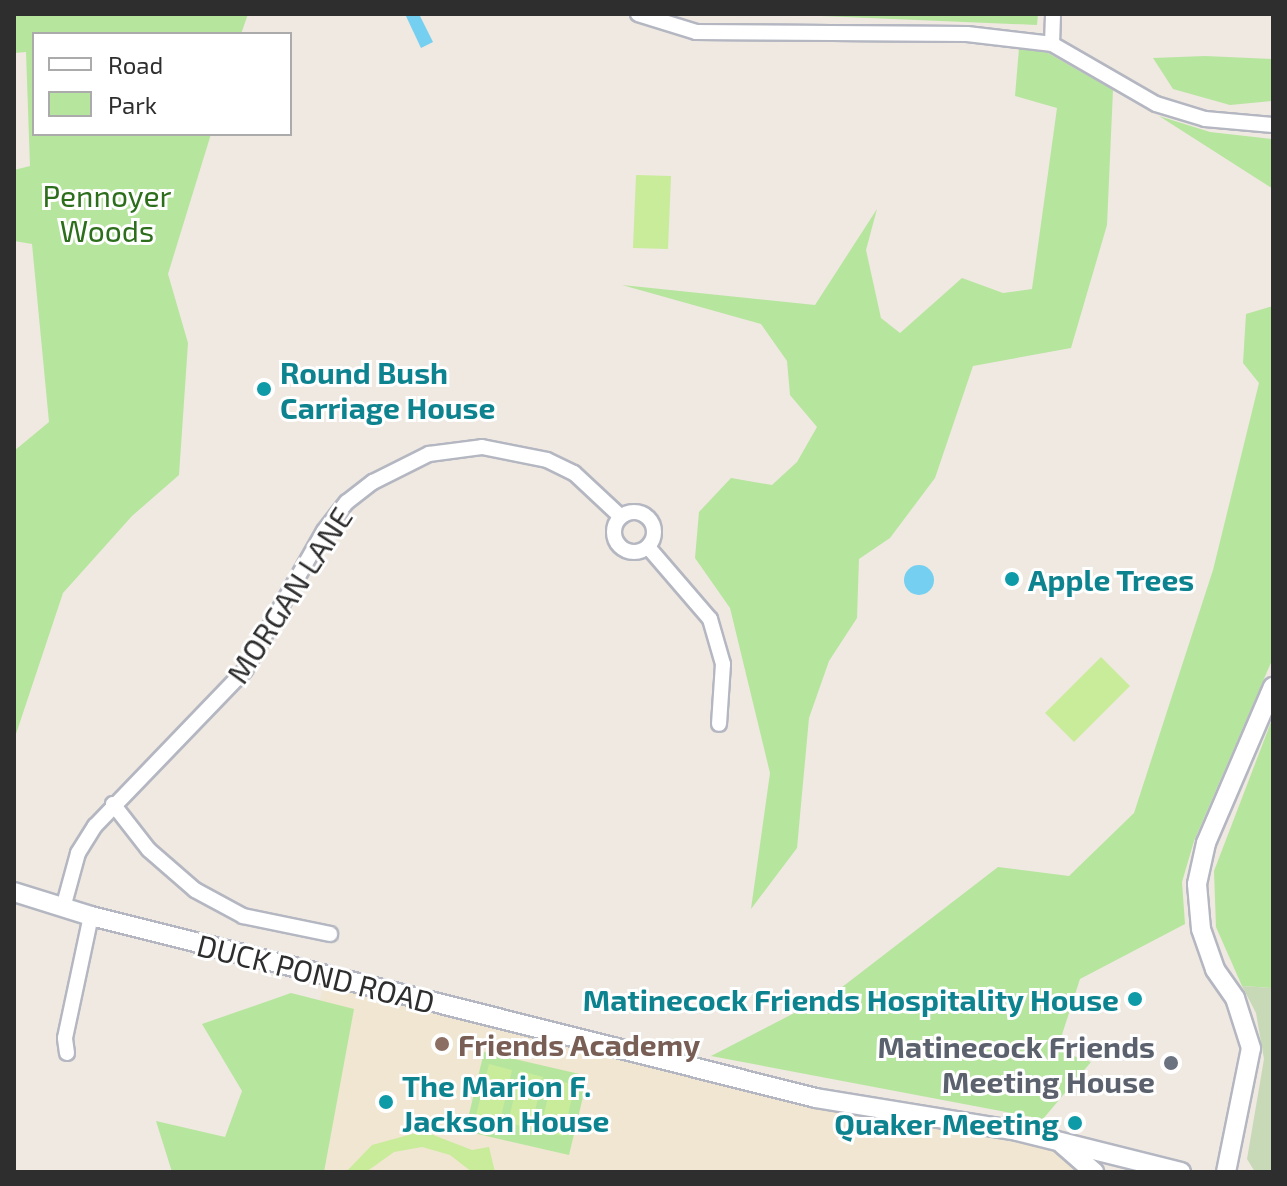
<!DOCTYPE html>
<html>
<head>
<meta charset="utf-8">
<style>
	body { margin:0 }
	#map { position:relative; width:1287px; height:1186px; overflow:hidden; background:#efe9e1; font-family:"Exo 2",sans-serif }
	div>[style] { position:absolute }
	.education>* { inset:0; background:#f0e6d1 }
	.green>* { inset:0; background:#b6e59e }
	.cemetery>* { inset:0; background:#c8d9b8 }
	.pitch>* { inset:0; background:#c9ec9a }
	.water>* { inset:0; background:#75cff0 }
	.round { border-radius:50% }
	.roads { filter:drop-shadow(2px 0 #b4b7c1) drop-shadow(-2px 0 #b4b7c1) drop-shadow(0 2px #b4b7c1) drop-shadow(0 -2px #b4b7c1) }
	.street>* { height:14px; margin:-7px; padding:0 7px; transform-origin:7px; border-radius:7px; background:#fff }
	.street>.ring { margin:-7px; padding:0; box-sizing:content-box; background:none; border:14px solid #fff; border-radius:50% }
	.secondary>* { height:18px; margin:-9px; padding:0 9px; transform-origin:9px; border-radius:9px; background:#fff }
	.dots>* { width:22px; height:22px; translate:-50% -50%; box-sizing:border-box; border:4px solid #fff; border-radius:50% }
	span { translate:-50% -50%; white-space:nowrap; text-align:center; line-height:1.15; -webkit-text-stroke:6px #fff; paint-order:stroke }
	.park-label { font-size:30px; color:#2c6e1b }
	.culture-label { font-size:30px; color:#0d838f; font-weight:700 }
	.left { translate:0 -50%; text-align:left }
	.right { translate:-100% -50%; text-align:right }
	.street-label { font-size:30px; color:#2e2e2e }
	.education-label { font-size:30px; color:#785e54; font-weight:700 }
	.worship-label { font-size:30px; color:#5b616d; font-weight:700 }
	.frame { position:absolute; inset:0; border:16px solid #2e2e2e; pointer-events:none }
	.legend { position:absolute; left:32px; top:32px; width:260px; height:104px; box-sizing:border-box; background:#fff; border:2px solid #ababab; margin:0; padding:10px 14px; list-style:none; font-size:24px; color:#2e2e2e }
	.legend li { display:flex; align-items:center; gap:16px; height:40px }
	.legend b { width:40px; border:2px solid #ababab }
</style>
</head>
<body>
<div id="map">
	<div class="education">
		<div style="clip-path:polygon(324px 982px,1054px 1146px,1084px 1172px,284px 1172px)"></div>
	</div>
	<div class="green">
		<div style="clip-path:polygon(14px 14px,248px 14px,241px 34px,34px 34px,34px 134px,211px 134px,168px 274px,188px 343px,179px 475px,132px 516px,63px 593px,14px 740px,14px 451px,49px 422px,32px 244px,14px 241px,14px 170px,30px 166px,26px 52px,14px 53px)"></div>
		<div style="clip-path:polygon(774px 14px,1038px 14px,1037px 25px)"></div>
		<div style="clip-path:polygon(1019px 48px,1048px 53px,1113px 90px,1107px 225px,1071px 348px,973px 366px,935px 478px,890px 538px,859px 559px,857px 618px,829px 661px,809px 718px,797px 848px,751px 909px,770px 773px,730px 608px,695px 558px,699px 512px,731px 478px,772px 485px,797px 462px,817px 427px,790px 395px,787px 361px,761px 324px,622px 285px,815px 305px,877px 209px,866px 250px,881px 318px,900px 333px,962px 278px,1003px 293px,1032px 289px,1057px 108px,1015px 96px)"></div>
		<div style="clip-path:polygon(1205px 56px,1273px 59px,1273px 101px,1230px 105px,1173px 89px,1153px 58px)"></div>
		<div style="clip-path:polygon(1159px 116px,1210px 132px,1273px 139px,1273px 189px)"></div>
		<div style="clip-path:polygon(1273px 306px,1273px 658px,1194px 841px,1182px 882px,1185px 924px,1080px 979px,1057px 1050px,1091px 1062px,1043px 1119px,711px 1056px,837px 991px,998px 867px,1069px 876px,1134px 813px,1213px 570px,1259px 383px,1243px 363px,1246px 314px)"></div>
		<div style="clip-path:polygon(1273px 717px,1273px 988px,1242px 986px,1216px 927px,1214px 871px)"></div>
		<div style="clip-path:polygon(291px 993px,354px 1009px,324px 1172px,172px 1172px,156px 1121px,225px 1137px,242px 1091px,202px 1024px)"></div>
		<div style="clip-path:polygon(484px 1052px,588px 1076px,569px 1155px,465px 1131px)"></div>
	</div>
	<div class="cemetery">
		<div style="clip-path:polygon(1242px 986px,1273px 988px,1273px 1172px,1255px 1172px,1247px 1159px,1264px 1059px,1256px 1013px)"></div>
	</div>
	<div class="pitch">
		<div style="clip-path:polygon(636px 175px,671px 176px,668px 249px,633px 248px)"></div>
		<div style="clip-path:polygon(1101px 657px,1130px 686px,1074px 742px,1045px 713px)"></div>
		<div style="clip-path:polygon(489px 1064px,512px 1070px,500px 1121px,476px 1115px)"></div>
		<div style="clip-path:polygon(520px 1071px,543px 1077px,531px 1128px,508px 1123px)"></div>
		<div style="clip-path:polygon(552px 1079px,575px 1085px,563px 1136px,540px 1131px)"></div>
		<div style="clip-path:polygon(423px 1131px,472px 1150px,489px 1147px,495px 1172px,472px 1172px,450px 1155px,422px 1147px,394px 1152px,366px 1172px,346px 1172px,372px 1145px)"></div>
	</div>
	<div class="water">
		<div style="clip-path:polygon(405px 14px,419px 14px,433px 42px,421px 48px)"></div>
		<div class="round" style="left:904px;top:565px;width:30px;height:30px"></div>
	</div>
	<div class="roads">
		<div class="street">
			<div style="left:638px;top:14px;width:61px;rotate:17.2deg"></div>
			<div style="left:696px;top:32px;width:271px;rotate:0.4deg"></div>
			<div style="left:967px;top:34px;width:86px;rotate:6.7deg"></div>
			<div style="left:1052px;top:44px;width:120px;rotate:30deg"></div>
			<div style="left:1156px;top:104px;width:51px;rotate:17deg"></div>
			<div style="left:1205px;top:119px;width:68px;rotate:5deg"></div>
			<div style="left:1052px;top:44px;width:30px;rotate:-88deg"></div>
			<div class="ring" style="left:614px;top:512px;width:26px;height:26px"></div>
			<div style="left:648px;top:547px;width:95px;rotate:49.3deg"></div>
			<div style="left:710px;top:619px;width:47px;rotate:73.9deg"></div>
			<div style="left:723px;top:664px;width:60px;rotate:93.8deg"></div>
			<div style="left:113px;top:804px;width:58px;rotate:52deg"></div>
			<div style="left:149px;top:850px;width:61px;rotate:41deg"></div>
			<div style="left:195px;top:890px;width:55px;rotate:28.4deg"></div>
			<div style="left:243px;top:916px;width:89px;rotate:11.7deg"></div>
			<div style="left:63px;top:908px;width:57px;rotate:-74.7deg"></div>
			<div style="left:78px;top:853px;width:32px;rotate:-58deg"></div>
			<div style="left:95px;top:826px;width:216px;rotate:-46.1deg"></div>
			<div style="left:245px;top:670px;width:160px;rotate:-60.4deg"></div>
			<div style="left:324px;top:531px;width:37px;rotate:-52deg"></div>
			<div style="left:347px;top:502px;width:33px;rotate:-38deg"></div>
			<div style="left:373px;top:482px;width:63px;rotate:-26.6deg"></div>
			<div style="left:429px;top:454px;width:53px;rotate:-7.5deg"></div>
			<div style="left:482px;top:447px;width:66px;rotate:11.3deg"></div>
			<div style="left:547px;top:460px;width:30px;rotate:26deg"></div>
			<div style="left:574px;top:473px;width:64px;rotate:43.1deg"></div>
			<div style="left:67px;top:1053px;width:15px;rotate:-98deg"></div>
			<div style="left:65px;top:1038px;width:125px;rotate:-78deg"></div>
		</div>
		<div class="secondary">
			<div style="left:14px;top:892px;width:81px;rotate:17.3deg"></div>
			<div style="left:91px;top:916px;width:747px;rotate:14.09deg"></div>
			<div style="left:816px;top:1098px;width:204px;rotate:9.3deg"></div>
			<div style="left:1017px;top:1131px;width:169px;rotate:14deg"></div>
			<div style="left:1062px;top:1144px;width:43px;rotate:41.2deg"></div>
			<div style="left:1226px;top:1172px;width:126px;rotate:-78.6deg"></div>
			<div style="left:1251px;top:1048px;width:52px;rotate:-107.7deg"></div>
			<div style="left:1235px;top:998px;width:35px;rotate:-125deg"></div>
			<div style="left:1215px;top:969px;width:42px;rotate:-109.3deg"></div>
			<div style="left:1201px;top:929px;width:45px;rotate:-95.1deg"></div>
			<div style="left:1197px;top:884px;width:42px;rotate:-77.6deg"></div>
			<div style="left:1206px;top:843px;width:170px;rotate:-66.8deg"></div>
		</div>
	</div>
	<div class="dots">
		<div style="left:264px;top:389px;background:#0f9aa8"></div>
		<div style="left:1012px;top:579px;background:#0f9aa8"></div>
		<div style="left:1135px;top:999px;background:#0f9aa8"></div>
		<div style="left:442px;top:1044px;background:#8d6e63"></div>
		<div style="left:1171px;top:1063px;background:#6b7280"></div>
		<div style="left:386px;top:1102px;background:#0f9aa8"></div>
		<div style="left:1075px;top:1123px;background:#0f9aa8"></div>
	</div>
	<div class="park-label">
		<span style="left:107px;top:212px">Pennoyer<br>Woods</span>
	</div>
	<div class="culture-label">
		<span class="left" style="left:280px;top:389px">Round Bush<br>Carriage House</span>
		<span class="left" style="left:1028px;top:579px">Apple Trees</span>
		<span class="right" style="left:1119px;top:999px">Matinecock Friends Hospitality House</span>
		<span class="left" style="left:402px;top:1102px">The Marion F.<br>Jackson House</span>
		<span class="right" style="left:1059px;top:1123px">Quaker Meeting</span>
	</div>
	<div class="street-label">
		<span style="left:289px;top:595px;rotate:-57deg">MORGAN LANE</span>
		<span style="left:316px;top:973px;rotate:14deg">DUCK POND ROAD</span>
	</div>
	<div class="education-label">
		<span class="left" style="left:458px;top:1044px">Friends Academy</span>
	</div>
	<div class="worship-label">
		<span class="right" style="left:1155px;top:1063px">Matinecock Friends<br>Meeting House</span>
	</div>
	<div class="frame"></div>
	<ul class="legend">
	<li><b style="height:10px;background:#fff"></b>Road</li>
	<li><b style="height:22px;background:#b6e59e"></b>Park</li>
	</ul>
</div>
</body>
</html>
